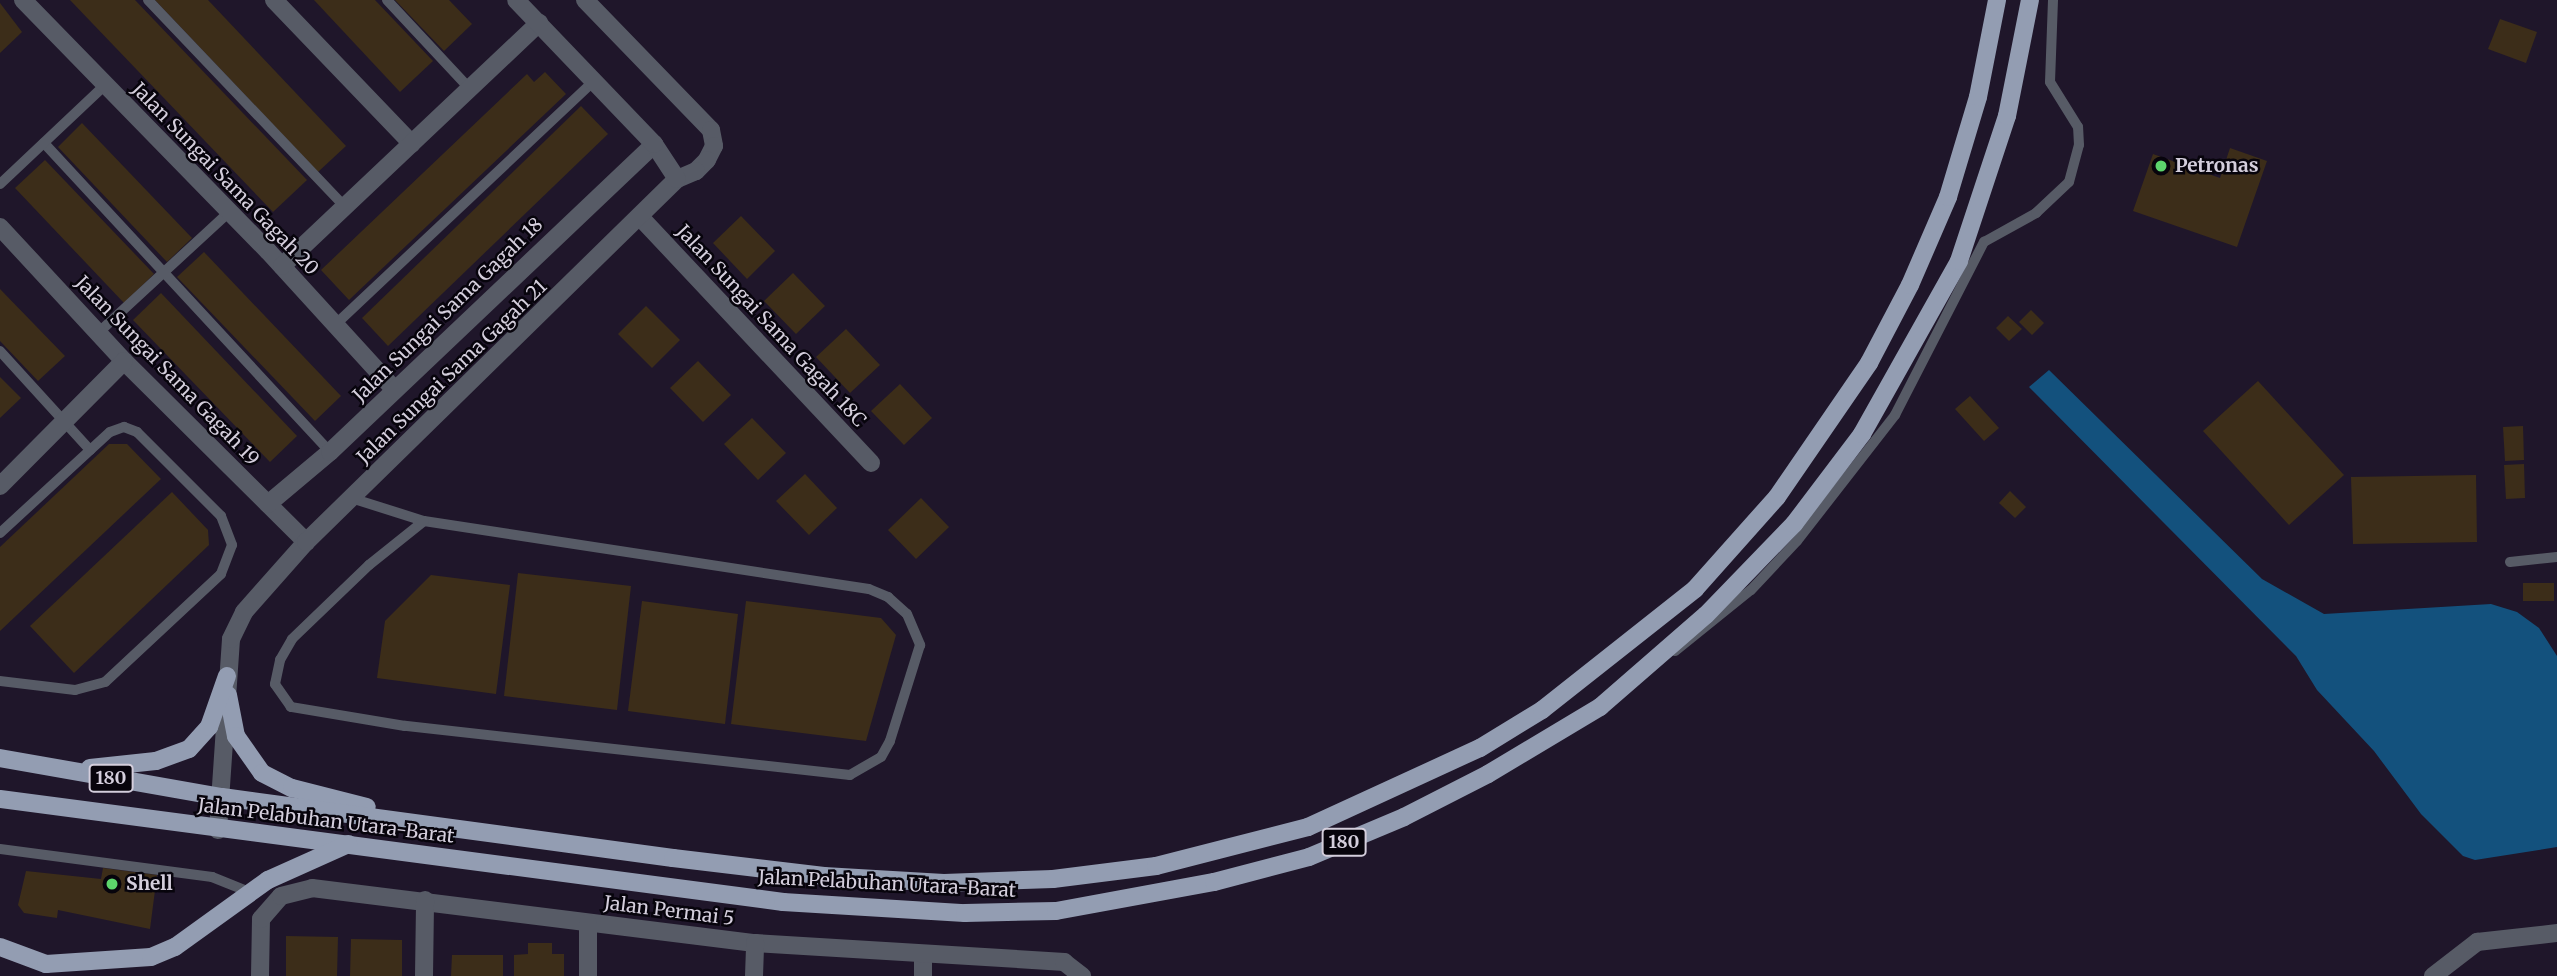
<!DOCTYPE html>
<html>
<head>
<meta charset="utf-8">
<style>
	body { margin:0 }
	#map { position:relative; width:2557px; height:976px; overflow:hidden; background:#1f162a; font-family:Merriweather,serif }
	div>[style] { position:absolute }
	.water>* { inset:0; background:#13517d }
	.building>* { inset:0; background:#3c2d19 }
	.lane>* { height:10px; margin:-5px; padding:0 5px; transform-origin:5px; border-radius:5px; background:#575b66 }
	.street>* { height:18px; margin:-9px; padding:0 9px; transform-origin:9px; border-radius:9px; background:#575b66 }
	.primary>* { height:18px; margin:-9px; padding:0 9px; transform-origin:9px; border-radius:9px; background:#939db2 }
	.dots>* { width:19px; height:19px; translate:-50% -50%; box-sizing:border-box; border:4px solid #07040c; border-radius:50% }
	span { translate:-50% -50%; white-space:nowrap; text-align:center; line-height:1.15; -webkit-text-stroke:5px #07040c; paint-order:stroke }
	.shield-label span { padding:2px 5px; background:#07040c; border:2px solid; border-radius:5px; -webkit-text-stroke-width:0 }
	.shield-label { font-size:18px; color:#d4cedc; font-weight:700 }
	.poi-label { font-size:19px; color:#d4cedc; font-weight:700 }
	.left { translate:0 -50%; text-align:left }
	.street-label { font-size:19px; color:#d4cedc }
</style>
</head>
<body>
<div id="map">
	<div class="water">
		<div style="clip-path:polygon(2049px 370px,2262px 579px,2324px 614px,2491px 604px,2517px 612px,2539px 628px,2557px 656px,2557px 847px,2475px 860px,2463px 856px,2421px 814px,2374px 751px,2317px 690px,2296px 656px,2029px 387px)"></div>
	</div>
	<div class="building">
		<div style="clip-path:polygon(70px 0,135px 0,307px 180px,273px 212px)"></div>
		<div style="clip-path:polygon(155px 0,208px 0,346px 146px,318px 172px)"></div>
		<div style="clip-path:polygon(314px 0,375px 0,433px 61px,400px 92px)"></div>
		<div style="clip-path:polygon(395px 0,449px 0,472px 24px,444px 51px)"></div>
		<div style="clip-path:polygon(0 3px,22px 32px,0 53px)"></div>
		<div style="clip-path:polygon(2500px 19px,2537px 32px,2526px 63px,2488px 49px)"></div>
		<div style="clip-path:polygon(545px 72px,566px 94px,349px 300px,321px 270px,527px 74px,534px 82px)"></div>
		<div style="clip-path:polygon(581px 106px,608px 134px,388px 346px,362px 318px)"></div>
		<div style="clip-path:polygon(82px 123px,192px 238px,167px 262px,58px 147px)"></div>
		<div style="clip-path:polygon(2230px 148px,2267px 161px,2237px 247px,2133px 211px,2153px 154px,2220px 178px)"></div>
		<div style="clip-path:polygon(45px 160px,154px 274px,124px 303px,15px 188px)"></div>
		<div style="clip-path:polygon(741px 216px,775px 251px,747px 279px,713px 243px)"></div>
		<div style="clip-path:polygon(204px 252px,341px 396px,315px 421px,177px 277px)"></div>
		<div style="clip-path:polygon(793px 273px,825px 306px,796px 334px,764px 301px)"></div>
		<div style="clip-path:polygon(0 289px,65px 356px,38px 381px,0 341px)"></div>
		<div style="clip-path:polygon(161px 293px,297px 436px,270px 462px,133px 320px)"></div>
		<div style="clip-path:polygon(646px 306px,680px 340px,652px 368px,618px 334px)"></div>
		<div style="clip-path:polygon(2031px 310px,2044px 323px,2032px 335px,2019px 322px)"></div>
		<div style="clip-path:polygon(2008px 316px,2022px 329px,2009px 341px,1996px 328px)"></div>
		<div style="clip-path:polygon(846px 329px,880px 365px,850px 393px,816px 357px)"></div>
		<div style="clip-path:polygon(698px 361px,731px 395px,703px 422px,670px 388px)"></div>
		<div style="clip-path:polygon(0 377px,21px 398px,0 418px)"></div>
		<div style="clip-path:polygon(2258px 381px,2344px 475px,2289px 525px,2203px 431px)"></div>
		<div style="clip-path:polygon(900px 384px,932px 418px,904px 445px,871px 411px)"></div>
		<div style="clip-path:polygon(1970px 396px,1999px 428px,1984px 441px,1955px 409px)"></div>
		<div style="clip-path:polygon(752px 418px,786px 453px,758px 480px,724px 444px)"></div>
		<div style="clip-path:polygon(2523px 426px,2524px 460px,2505px 461px,2503px 427px)"></div>
		<div style="clip-path:polygon(109px 444px,127px 444px,161px 479px,0 631px,0 547px)"></div>
		<div style="clip-path:polygon(2524px 464px,2525px 498px,2506px 499px,2504px 465px)"></div>
		<div style="clip-path:polygon(805px 474px,837px 508px,809px 535px,776px 501px)"></div>
		<div style="clip-path:polygon(2476px 475px,2477px 542px,2353px 544px,2351px 477px)"></div>
		<div style="clip-path:polygon(2010px 491px,2026px 507px,2015px 518px,1999px 503px)"></div>
		<div style="clip-path:polygon(172px 492px,208px 530px,209px 545px,74px 673px,30px 626px)"></div>
		<div style="clip-path:polygon(921px 498px,949px 527px,916px 559px,888px 530px)"></div>
		<div style="clip-path:polygon(518px 573px,631px 586px,617px 710px,504px 696px)"></div>
		<div style="clip-path:polygon(431px 575px,510px 585px,496px 694px,377px 678px,385px 621px)"></div>
		<div style="clip-path:polygon(2523px 583px,2554px 583px,2554px 601px,2523px 601px)"></div>
		<div style="clip-path:polygon(642px 601px,738px 614px,725px 724px,628px 711px)"></div>
		<div style="clip-path:polygon(746px 601px,881px 618px,896px 635px,866px 741px,731px 724px)"></div>
		<div style="clip-path:polygon(103px 868px,157px 875px,150px 929px,58px 910px,57px 918px,24px 913px,18px 905px,26px 871px,101px 879px)"></div>
		<div style="clip-path:polygon(286px 936px,338px 937px,337px 976px,286px 976px)"></div>
		<div style="clip-path:polygon(351px 939px,402px 940px,402px 976px,350px 976px)"></div>
		<div style="clip-path:polygon(528px 943px,552px 943px,552px 954px,564px 954px,564px 976px,514px 976px,514px 955px,528px 954px)"></div>
		<div style="clip-path:polygon(452px 955px,503px 955px,503px 976px,451px 976px)"></div>
	</div>
	<div class="lane">
		<div style="left:148px;top:0;width:286px;rotate:46.4deg"></div>
		<div style="left:387px;top:0;width:122px;rotate:47deg"></div>
		<div style="left:44px;top:143px;width:421px;rotate:47.2deg"></div>
		<div style="left:0;top:184px;width:144px;rotate:-43.3deg"></div>
		<div style="left:336px;top:324px;width:356px;rotate:-43.3deg"></div>
		<div style="left:98px;top:333px;width:177px;rotate:-42.7deg"></div>
		<div style="left:0;top:351px;width:134px;rotate:47.7deg"></div>
		<div style="left:351px;top:498px;width:77px;rotate:17.5deg"></div>
		<div style="left:424px;top:521px;width:450px;rotate:8.7deg"></div>
		<div style="left:869px;top:589px;width:21px;rotate:23deg"></div>
		<div style="left:888px;top:597px;width:25px;rotate:42deg"></div>
		<div style="left:907px;top:614px;width:34px;rotate:67deg"></div>
		<div style="left:920px;top:645px;width:101px;rotate:107.4deg"></div>
		<div style="left:890px;top:741px;width:18px;rotate:119deg"></div>
		<div style="left:881px;top:757px;width:36px;rotate:150deg"></div>
		<div style="left:850px;top:775px;width:448px;rotate:-173.7deg"></div>
		<div style="left:405px;top:726px;width:116px;rotate:-170.5deg"></div>
		<div style="left:291px;top:707px;width:28px;rotate:-125deg"></div>
		<div style="left:275px;top:684px;width:25px;rotate:-78deg"></div>
		<div style="left:280px;top:660px;width:24px;rotate:-60deg"></div>
		<div style="left:292px;top:639px;width:107px;rotate:-43.9deg"></div>
		<div style="left:369px;top:565px;width:70px;rotate:-38.7deg"></div>
		<div style="left:0;top:533px;width:149px;rotate:-42.6deg"></div>
		<div style="left:110px;top:432px;width:15px;rotate:-20deg"></div>
		<div style="left:124px;top:427px;width:14px;rotate:21deg"></div>
		<div style="left:137px;top:432px;width:119px;rotate:45deg"></div>
		<div style="left:221px;top:516px;width:31px;rotate:69deg"></div>
		<div style="left:232px;top:545px;width:31px;rotate:111deg"></div>
		<div style="left:221px;top:574px;width:158px;rotate:137deg"></div>
		<div style="left:105px;top:682px;width:31px;rotate:165deg"></div>
		<div style="left:75px;top:690px;width:76px;rotate:-173.2deg"></div>
		<div style="left:2510px;top:562px;width:47px;rotate:-6.1deg"></div>
		<div style="left:1675px;top:651px;width:97px;rotate:-38.8deg"></div>
		<div style="left:1751px;top:590px;width:67px;rotate:-46.8deg"></div>
		<div style="left:1797px;top:541px;width:160px;rotate:-52.1deg"></div>
		<div style="left:1895px;top:415px;width:195px;rotate:-62.8deg"></div>
		<div style="left:1984px;top:242px;width:60px;rotate:-29.1deg"></div>
		<div style="left:2036px;top:213px;width:45px;rotate:-43.2deg"></div>
		<div style="left:2069px;top:182px;width:38px;rotate:-75deg"></div>
		<div style="left:2079px;top:145px;width:18px;rotate:-93deg"></div>
		<div style="left:2078px;top:127px;width:53px;rotate:-121.9deg"></div>
		<div style="left:2050px;top:82px;width:82px;rotate:-87.9deg"></div>
		<div style="left:0;top:849px;width:214px;rotate:7.5deg"></div>
		<div style="left:212px;top:877px;width:40px;rotate:22deg"></div>
	</div>
	<div class="street">
		<div style="left:23px;top:0;width:351px;rotate:45.7deg"></div>
		<div style="left:268px;top:251px;width:188px;rotate:47.6deg"></div>
		<div style="left:274px;top:0;width:199px;rotate:46.2deg"></div>
		<div style="left:585px;top:0;width:181px;rotate:45.9deg"></div>
		<div style="left:711px;top:130px;width:16px;rotate:79deg"></div>
		<div style="left:714px;top:146px;width:16px;rotate:117deg"></div>
		<div style="left:707px;top:160px;width:16px;rotate:135deg"></div>
		<div style="left:696px;top:171px;width:21px;rotate:157deg"></div>
		<div style="left:641px;top:218px;width:336px;rotate:46.8deg"></div>
		<div style="left:0;top:227px;width:183px;rotate:47.2deg"></div>
		<div style="left:124px;top:361px;width:257px;rotate:44.8deg"></div>
		<div style="left:282px;top:266px;width:354px;rotate:-43.4deg"></div>
		<div style="left:0;top:486px;width:176px;rotate:-45.2deg"></div>
		<div style="left:268px;top:504px;width:81px;rotate:-40deg"></div>
		<div style="left:330px;top:452px;width:447px;rotate:-43.5deg"></div>
		<div style="left:218px;top:830px;width:191px;rotate:-86.1deg"></div>
		<div style="left:231px;top:639px;width:30px;rotate:-64deg"></div>
		<div style="left:244px;top:612px;width:94px;rotate:-48.5deg"></div>
		<div style="left:306px;top:542px;width:519px;rotate:-44.38deg"></div>
		<div style="left:677px;top:179px;width:42px;rotate:-123.3deg"></div>
		<div style="left:654px;top:144px;width:199px;rotate:-133.8deg"></div>
		<div style="left:923px;top:955px;width:21px;rotate:90deg"></div>
		<div style="left:260px;top:976px;width:57px;rotate:-89deg"></div>
		<div style="left:261px;top:919px;width:30px;rotate:-49deg"></div>
		<div style="left:281px;top:896px;width:32px;rotate:-14deg"></div>
		<div style="left:312px;top:888px;width:446px;rotate:7.1deg"></div>
		<div style="left:755px;top:943px;width:310px;rotate:3.5deg"></div>
		<div style="left:1064px;top:962px;width:23px;rotate:38deg"></div>
		<div style="left:424px;top:976px;width:76px;rotate:-89.2deg"></div>
		<div style="left:588px;top:976px;width:53px;rotate:-90deg"></div>
		<div style="left:754px;top:976px;width:33px;rotate:-88deg"></div>
		<div style="left:2433px;top:976px;width:56px;rotate:-37.7deg"></div>
		<div style="left:2477px;top:942px;width:81px;rotate:-6.4deg"></div>
	</div>
	<div class="primary">
		<div style="left:228px;top:695px;width:42px;rotate:79deg"></div>
		<div style="left:236px;top:736px;width:45px;rotate:54.9deg"></div>
		<div style="left:262px;top:773px;width:34px;rotate:27deg"></div>
		<div style="left:292px;top:788px;width:77px;rotate:14.2deg"></div>
		<div style="left:0;top:758px;width:225px;rotate:10deg"></div>
		<div style="left:222px;top:797px;width:455px;rotate:7.7deg"></div>
		<div style="left:673px;top:858px;width:152px;rotate:6.8deg"></div>
		<div style="left:824px;top:876px;width:120px;rotate:3.3deg"></div>
		<div style="left:944px;top:883px;width:109px;rotate:-2.1deg"></div>
		<div style="left:1053px;top:879px;width:104px;rotate:-7.2deg"></div>
		<div style="left:1156px;top:866px;width:157px;rotate:-14.4deg"></div>
		<div style="left:1308px;top:827px;width:189px;rotate:-24.7deg"></div>
		<div style="left:1480px;top:748px;width:73px;rotate:-31.5deg"></div>
		<div style="left:1542px;top:710px;width:195px;rotate:-38.3deg"></div>
		<div style="left:1695px;top:589px;width:123px;rotate:-48.3deg"></div>
		<div style="left:1777px;top:497px;width:163px;rotate:-55.5deg"></div>
		<div style="left:1869px;top:363px;width:88px;rotate:-62.3deg"></div>
		<div style="left:1910px;top:285px;width:96px;rotate:-66.6deg"></div>
		<div style="left:1948px;top:197px;width:104px;rotate:-73.3deg"></div>
		<div style="left:1978px;top:97px;width:99px;rotate:-78.9deg"></div>
		<div style="left:90px;top:768px;width:66px;rotate:-6.1deg"></div>
		<div style="left:156px;top:761px;width:35px;rotate:-20deg"></div>
		<div style="left:189px;top:749px;width:30px;rotate:-48deg"></div>
		<div style="left:209px;top:727px;width:54px;rotate:-70.6deg"></div>
		<div style="left:0;top:799px;width:790px;rotate:7.49deg"></div>
		<div style="left:783px;top:902px;width:182px;rotate:3.5deg"></div>
		<div style="left:965px;top:913px;width:91px;rotate:-1.3deg"></div>
		<div style="left:1056px;top:911px;width:161px;rotate:-10.4deg"></div>
		<div style="left:1214px;top:882px;width:98px;rotate:-14.7deg"></div>
		<div style="left:1309px;top:857px;width:103px;rotate:-22.8deg"></div>
		<div style="left:1404px;top:817px;width:94px;rotate:-27.1deg"></div>
		<div style="left:1488px;top:774px;width:131px;rotate:-30.9deg"></div>
		<div style="left:1600px;top:707px;width:140px;rotate:-41deg"></div>
		<div style="left:1706px;top:615px;width:127px;rotate:-46deg"></div>
		<div style="left:1794px;top:524px;width:113px;rotate:-52.9deg"></div>
		<div style="left:1862px;top:434px;width:198px;rotate:-60.7deg"></div>
		<div style="left:1959px;top:261px;width:153px;rotate:-71.7deg"></div>
		<div style="left:2007px;top:116px;width:118px;rotate:-78.8deg"></div>
		<div style="left:0;top:947px;width:49px;rotate:20.3deg"></div>
		<div style="left:46px;top:964px;width:105px;rotate:-3.8deg"></div>
		<div style="left:151px;top:957px;width:26px;rotate:-23deg"></div>
		<div style="left:175px;top:947px;width:115px;rotate:-35.8deg"></div>
		<div style="left:268px;top:880px;width:88px;rotate:-24.2deg"></div>
	</div>
	<div class="dots">
		<div style="left:2161px;top:166px;background:#5dd56c"></div>
		<div style="left:112px;top:884px;background:#5dd56c"></div>
	</div>
	<div class="shield-label">
		<span style="left:111px;top:778px">180</span>
		<span style="left:1344px;top:842px">180</span>
	</div>
	<div class="poi-label">
		<span class="left" style="left:2175px;top:166px">Petronas</span>
		<span class="left" style="left:126px;top:884px">Shell</span>
	</div>
	<div class="street-label">
		<span style="left:225px;top:179px;rotate:46deg">Jalan Sungai Sama Gagah 20</span>
		<span style="left:448px;top:310px;rotate:-44deg">Jalan Sungai Sama Gagah 18</span>
		<span style="left:771px;top:326px;rotate:47deg">Jalan Sungai Sama Gagah 18C</span>
		<span style="left:167px;top:371px;rotate:46deg">Jalan Sungai Sama Gagah 19</span>
		<span style="left:452px;top:372px;rotate:-44deg">Jalan Sungai Sama Gagah 21</span>
		<span style="left:326px;top:821px;rotate:7deg">Jalan Pelabuhan Utara-Barat</span>
		<span style="left:887px;top:884px;rotate:3deg">Jalan Pelabuhan Utara-Barat</span>
		<span style="left:669px;top:911px;rotate:7deg">Jalan Permai 5</span>
	</div>
</div>
</body>
</html>
